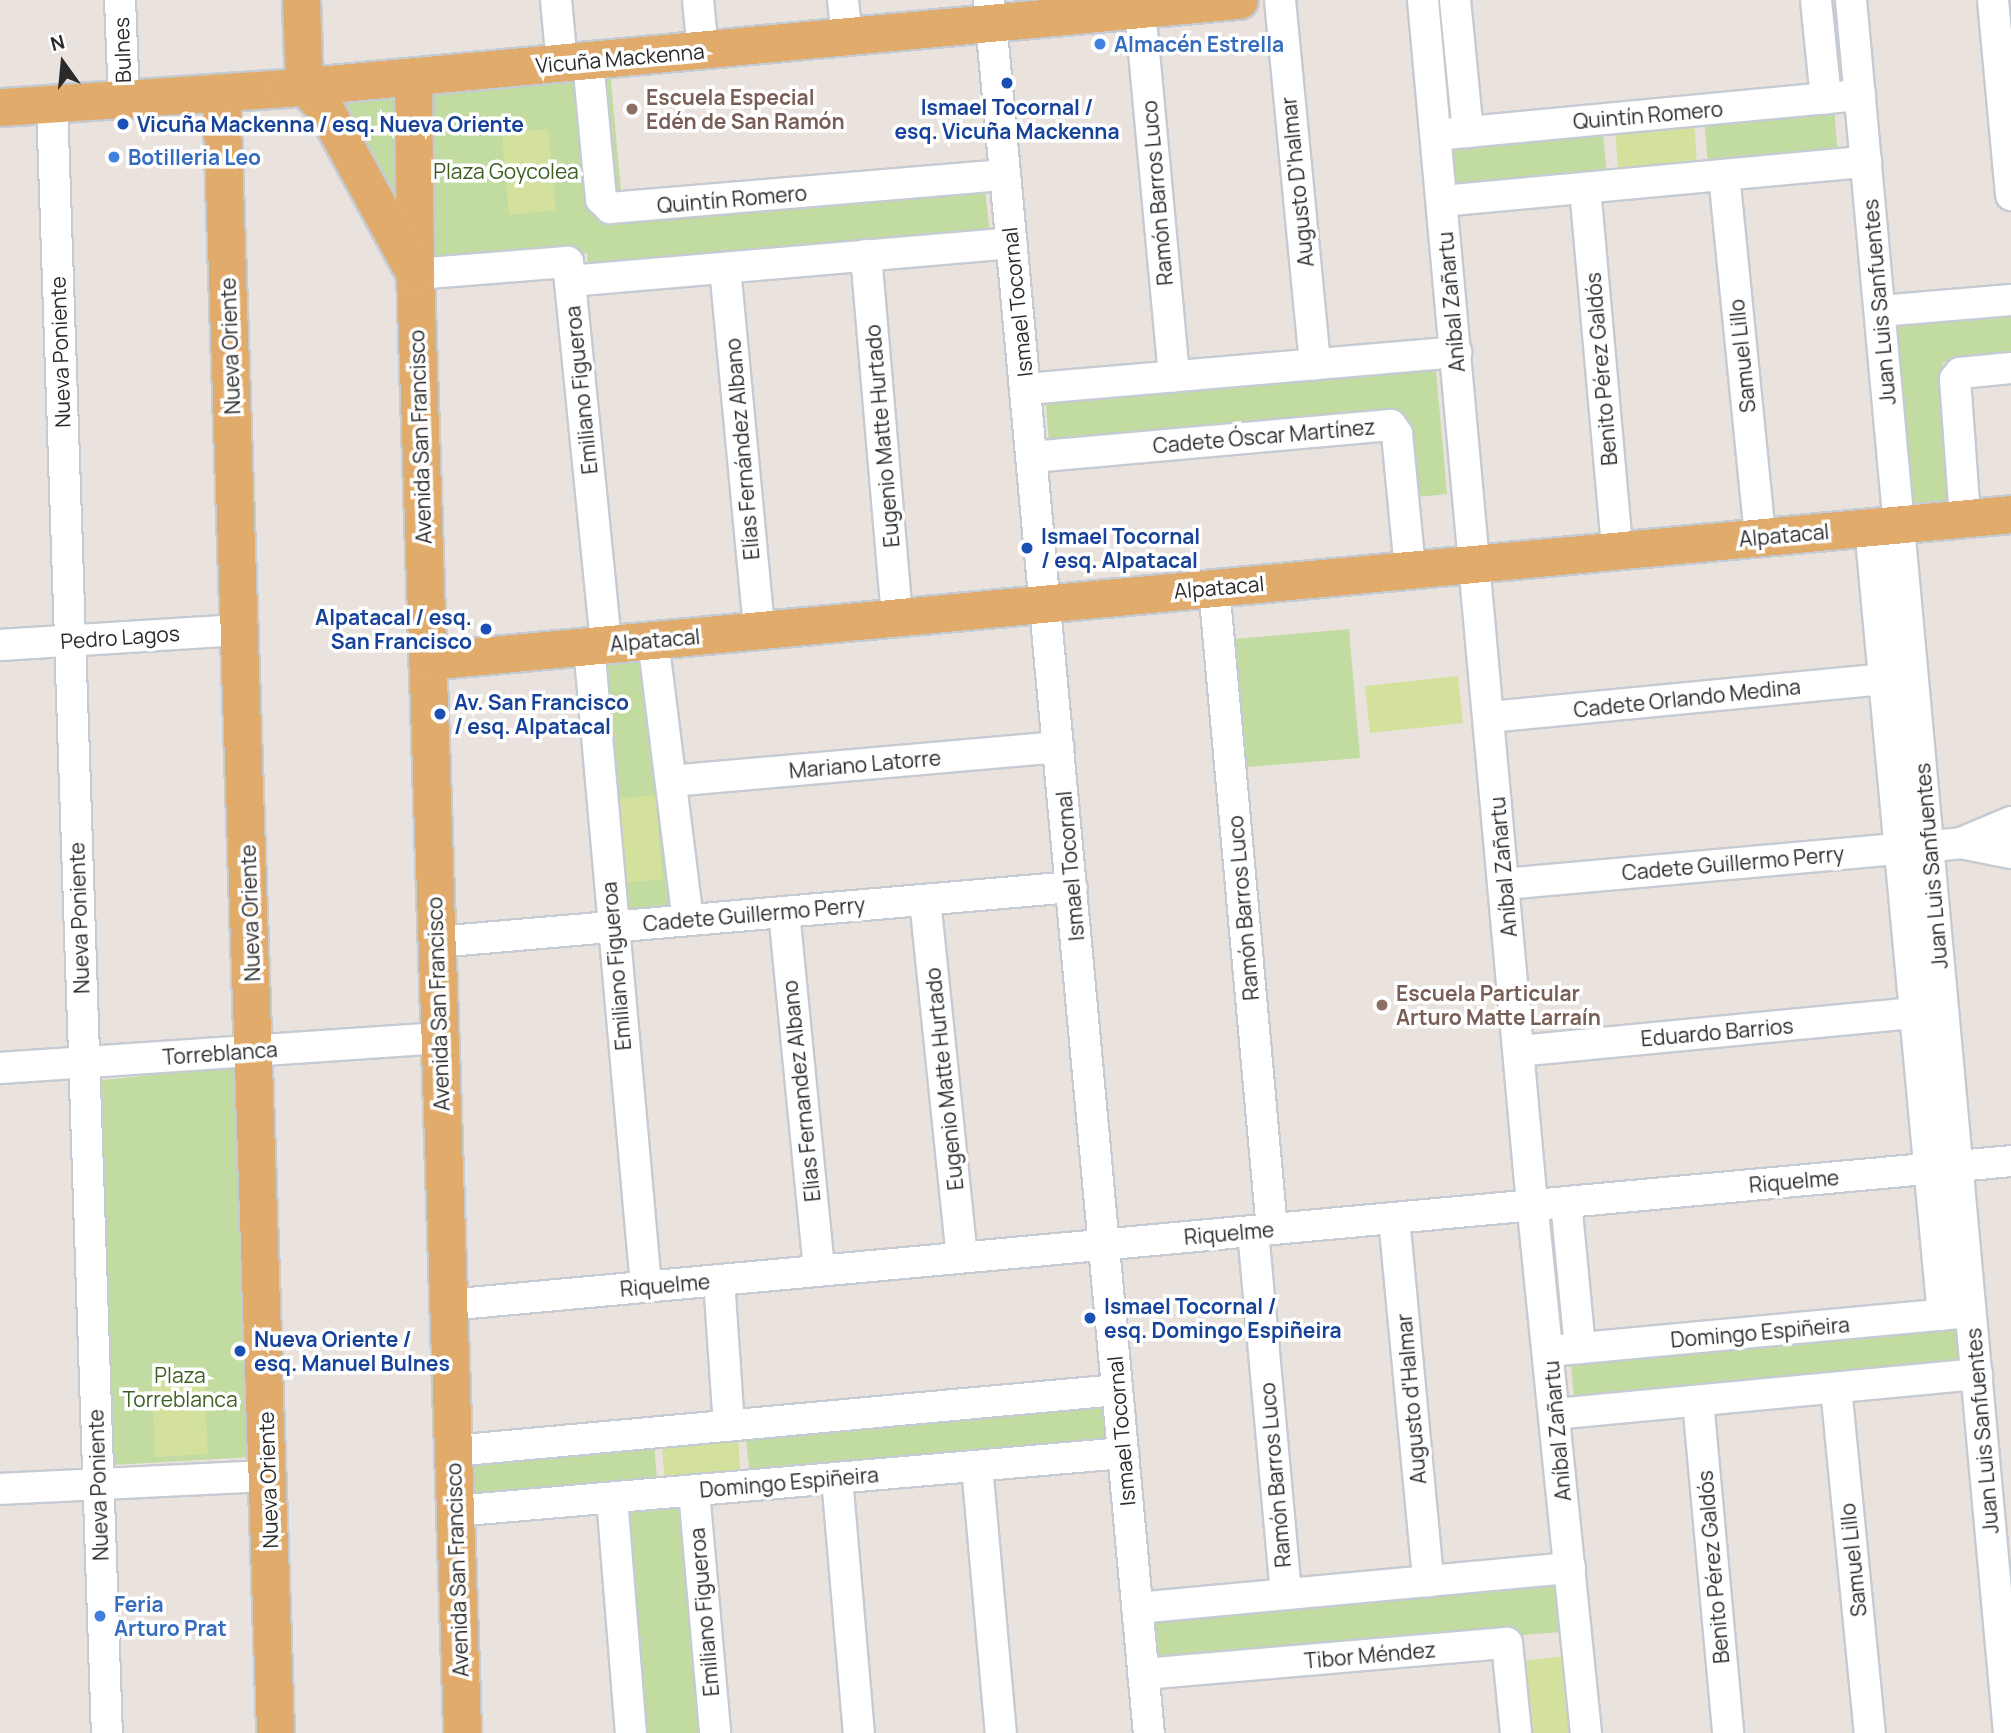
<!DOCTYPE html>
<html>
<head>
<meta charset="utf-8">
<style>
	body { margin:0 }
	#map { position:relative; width:2011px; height:1733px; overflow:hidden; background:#eae2dd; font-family:Manrope,sans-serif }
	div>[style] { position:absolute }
	.green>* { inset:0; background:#c1dba0 }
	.pitch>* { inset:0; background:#d3e19c }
	.roads { filter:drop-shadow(2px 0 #c5cbd2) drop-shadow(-2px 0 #c5cbd2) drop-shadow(0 2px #c5cbd2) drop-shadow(0 -2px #c5cbd2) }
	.minor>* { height:30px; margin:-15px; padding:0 15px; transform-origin:15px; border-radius:15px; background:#fff }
	.major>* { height:37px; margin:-18.5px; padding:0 18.5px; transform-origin:18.5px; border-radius:18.5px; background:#e1ac6b }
	.dots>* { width:19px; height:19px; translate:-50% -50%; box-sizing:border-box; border:4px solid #fff; border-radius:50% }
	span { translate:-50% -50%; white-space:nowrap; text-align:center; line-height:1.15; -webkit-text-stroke:7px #fff; paint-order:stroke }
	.shop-label { font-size:21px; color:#366cbe; font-weight:700 }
	.left { translate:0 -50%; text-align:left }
	.street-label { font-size:21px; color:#2a2a2a }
	.education-label { font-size:21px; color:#785e54; font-weight:700 }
	.transit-label { font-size:21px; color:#164399; font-weight:700 }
	.right { translate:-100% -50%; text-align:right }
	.park-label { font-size:21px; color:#3c5f22 }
	.north { position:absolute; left:28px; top:28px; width:70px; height:70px; -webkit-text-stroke:5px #fff; paint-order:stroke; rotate:345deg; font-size:19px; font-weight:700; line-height:28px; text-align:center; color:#2a2a2a }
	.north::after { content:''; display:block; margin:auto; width:24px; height:32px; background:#2a2a2a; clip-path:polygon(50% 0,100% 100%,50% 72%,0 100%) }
</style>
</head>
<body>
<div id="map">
	<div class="green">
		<div style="clip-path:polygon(610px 71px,623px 212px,984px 181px,990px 235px,588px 268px,587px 253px,434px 266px,333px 100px)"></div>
		<div style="clip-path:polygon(1834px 107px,1838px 157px,1708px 167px,1704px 117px)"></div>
		<div style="clip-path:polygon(1602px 127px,1607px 174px,1445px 189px,1441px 142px)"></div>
		<div style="clip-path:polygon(2011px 310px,2011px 357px,1943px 362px,1957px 507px,1905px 512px,1886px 322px)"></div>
		<div style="clip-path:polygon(1435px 359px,1447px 494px,1407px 498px,1400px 421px,1050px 453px,1045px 395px)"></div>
		<div style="clip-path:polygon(1349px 629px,1360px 758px,1246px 767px,1235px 639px)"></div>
		<div style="clip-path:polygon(643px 655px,672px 911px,621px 917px,598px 658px)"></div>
		<div style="clip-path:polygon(237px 1067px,253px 1457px,112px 1465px,102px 1080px)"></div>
		<div style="clip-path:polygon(1961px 1321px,1964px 1366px,1574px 1398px,1570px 1353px)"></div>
		<div style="clip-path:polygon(1110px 1406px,1112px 1448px,751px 1483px,745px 1433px)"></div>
		<div style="clip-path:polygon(654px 1443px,658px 1491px,473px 1505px,469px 1458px)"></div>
		<div style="clip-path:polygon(678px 1505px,702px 1733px,638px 1733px,614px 1511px)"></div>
		<div style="clip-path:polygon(1568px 1579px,1573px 1631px,1157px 1664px,1154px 1617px)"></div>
	</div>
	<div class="pitch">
		<div style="clip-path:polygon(1694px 121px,1697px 166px,1618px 171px,1615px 127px)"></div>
		<div style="clip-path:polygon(548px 129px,556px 210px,509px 215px,502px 133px)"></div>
		<div style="clip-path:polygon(1458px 676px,1463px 723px,1370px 733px,1365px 686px)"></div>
		<div style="clip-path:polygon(655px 795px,663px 879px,623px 883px,615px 799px)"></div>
		<div style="clip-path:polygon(204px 1369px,208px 1454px,155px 1457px,151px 1372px)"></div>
		<div style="clip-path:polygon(738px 1437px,741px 1482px,665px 1488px,662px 1444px)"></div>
		<div style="clip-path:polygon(1567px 1656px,1575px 1733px,1530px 1733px,1522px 1661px)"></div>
	</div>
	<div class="roads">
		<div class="minor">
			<div style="left:120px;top:0;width:99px;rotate:87.7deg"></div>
			<div style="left:556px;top:0;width:64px;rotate:84.6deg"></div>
			<div style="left:698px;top:0;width:51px;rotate:84.4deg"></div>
			<div style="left:843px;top:0;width:37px;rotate:84deg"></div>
			<div style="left:989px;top:0;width:1740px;rotate:84.73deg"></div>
			<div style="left:1280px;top:0;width:366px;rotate:84.5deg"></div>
			<div style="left:1423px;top:0;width:1177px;rotate:84.83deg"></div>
			<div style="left:1529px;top:1172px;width:564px;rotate:84.2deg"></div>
			<div style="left:1455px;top:0;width:133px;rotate:84.4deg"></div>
			<div style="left:1816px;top:0;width:99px;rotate:84.2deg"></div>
			<div style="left:1851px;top:0;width:1740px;rotate:84.79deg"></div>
			<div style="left:1993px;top:0;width:196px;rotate:84.7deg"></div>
			<div style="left:1140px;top:9px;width:369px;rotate:84.7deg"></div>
			<div style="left:588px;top:61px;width:139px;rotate:84.6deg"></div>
			<div style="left:601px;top:199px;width:13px;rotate:45deg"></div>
			<div style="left:610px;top:208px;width:396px;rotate:-4.8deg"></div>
			<div style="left:52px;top:104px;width:1630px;rotate:88.07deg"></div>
			<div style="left:1436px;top:135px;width:426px;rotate:-5.4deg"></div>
			<div style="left:1724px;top:175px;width:364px;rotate:84.3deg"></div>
			<div style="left:1585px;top:188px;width:363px;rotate:84.9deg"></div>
			<div style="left:1442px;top:201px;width:426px;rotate:-5.3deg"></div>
			<div style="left:866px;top:255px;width:363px;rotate:85.1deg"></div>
			<div style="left:725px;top:268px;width:364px;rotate:84.6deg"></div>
			<div style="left:415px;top:274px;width:153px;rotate:-4.5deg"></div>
			<div style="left:568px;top:262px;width:384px;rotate:84.3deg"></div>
			<div style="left:570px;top:281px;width:443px;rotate:-4.9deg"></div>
			<div style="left:1880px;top:311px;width:131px;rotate:-4.8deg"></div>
			<div style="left:1026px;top:389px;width:432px;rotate:-4.9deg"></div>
			<div style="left:1032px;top:457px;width:360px;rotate:-5.1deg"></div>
			<div style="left:1391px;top:425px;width:11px;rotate:56deg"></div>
			<div style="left:1397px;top:434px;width:136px;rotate:84.5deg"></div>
			<div style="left:1965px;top:518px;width:139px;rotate:-94.1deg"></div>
			<div style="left:1955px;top:379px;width:8px;rotate:-50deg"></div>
			<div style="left:1960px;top:373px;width:51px;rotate:-5.6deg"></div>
			<div style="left:1870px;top:527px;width:791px;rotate:84.71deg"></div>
			<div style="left:1214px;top:587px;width:645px;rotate:84.84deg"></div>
			<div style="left:653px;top:640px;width:282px;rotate:82.9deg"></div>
			<div style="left:0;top:645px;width:240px;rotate:-3.6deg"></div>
			<div style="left:589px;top:646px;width:643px;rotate:84.91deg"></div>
			<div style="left:1490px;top:717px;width:396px;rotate:-5.5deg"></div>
			<div style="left:671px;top:781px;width:389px;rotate:-5deg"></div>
			<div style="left:1961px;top:843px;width:54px;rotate:-22.8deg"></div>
			<div style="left:1504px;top:884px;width:459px;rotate:-5.1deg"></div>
			<div style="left:1961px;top:843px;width:51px;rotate:11.3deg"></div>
			<div style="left:925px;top:900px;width:359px;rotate:84.1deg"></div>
			<div style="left:784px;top:912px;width:360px;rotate:84.4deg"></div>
			<div style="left:437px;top:942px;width:637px;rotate:-4.95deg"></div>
			<div style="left:1519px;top:1051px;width:398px;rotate:-5.5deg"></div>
			<div style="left:0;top:1068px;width:441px;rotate:-3.9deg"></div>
			<div style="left:1566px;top:1202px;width:147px;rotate:84.5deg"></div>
			<div style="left:1394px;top:1218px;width:365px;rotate:84.6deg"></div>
			<div style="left:1253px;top:1231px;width:364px;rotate:84.8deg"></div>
			<div style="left:719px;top:1280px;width:146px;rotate:86.1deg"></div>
			<div style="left:448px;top:1305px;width:1570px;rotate:-5.26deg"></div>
			<div style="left:1549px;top:1351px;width:413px;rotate:-5.3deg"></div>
			<div style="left:1836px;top:1388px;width:347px;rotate:84.4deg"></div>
			<div style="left:1698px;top:1401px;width:333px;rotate:84.8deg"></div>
			<div style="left:1555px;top:1414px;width:424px;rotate:-5.4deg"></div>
			<div style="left:453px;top:1451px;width:667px;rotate:-5.25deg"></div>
			<div style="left:977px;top:1466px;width:268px;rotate:84.9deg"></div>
			<div style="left:837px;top:1478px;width:256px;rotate:85.1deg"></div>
			<div style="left:0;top:1489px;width:267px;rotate:-2.8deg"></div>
			<div style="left:694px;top:1491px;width:243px;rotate:85deg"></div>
			<div style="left:612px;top:1498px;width:236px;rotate:85.4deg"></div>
			<div style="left:455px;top:1511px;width:671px;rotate:-4.96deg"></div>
			<div style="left:1137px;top:1608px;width:435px;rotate:-5.3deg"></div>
			<div style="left:1143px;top:1674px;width:365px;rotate:-4.9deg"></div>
			<div style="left:1507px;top:1643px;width:90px;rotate:84.3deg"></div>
		</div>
		<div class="major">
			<div style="left:301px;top:0;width:86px;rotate:88deg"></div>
			<div style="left:413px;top:77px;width:197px;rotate:89.4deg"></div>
			<div style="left:415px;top:274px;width:1460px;rotate:88.15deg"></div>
			<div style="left:304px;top:86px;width:29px;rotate:46deg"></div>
			<div style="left:324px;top:107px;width:190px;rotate:61.4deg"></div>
			<div style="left:221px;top:93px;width:1641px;rotate:88.11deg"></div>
			<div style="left:0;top:107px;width:287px;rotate:-3.8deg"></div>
			<div style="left:286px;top:88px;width:957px;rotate:-5.28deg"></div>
			<div style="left:427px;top:661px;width:1591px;rotate:-5.3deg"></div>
		</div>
	</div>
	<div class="dots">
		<div style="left:1100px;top:44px;background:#3f7fe0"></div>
		<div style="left:1007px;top:83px;background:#1a4fb4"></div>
		<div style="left:632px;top:109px;background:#8d6e63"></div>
		<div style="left:123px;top:124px;background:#1a4fb4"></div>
		<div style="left:114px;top:157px;background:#3f7fe0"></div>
		<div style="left:1027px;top:548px;background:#1a4fb4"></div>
		<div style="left:486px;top:629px;background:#1a4fb4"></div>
		<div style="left:440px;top:714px;background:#1a4fb4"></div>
		<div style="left:1382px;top:1005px;background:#8d6e63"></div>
		<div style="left:1090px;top:1318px;background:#1a4fb4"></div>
		<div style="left:240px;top:1351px;background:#1a4fb4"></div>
		<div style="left:100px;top:1616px;background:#3f7fe0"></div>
	</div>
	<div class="shop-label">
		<span class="left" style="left:1114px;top:44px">Almacén Estrella</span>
		<span class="left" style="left:128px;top:157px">Botilleria Leo</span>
		<span class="left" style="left:114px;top:1616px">Feria<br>Arturo Prat</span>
	</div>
	<div class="street-label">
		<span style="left:122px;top:50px;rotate:-92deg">Bulnes</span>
		<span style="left:620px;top:58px;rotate:-5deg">Vicuña Mackenna</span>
		<span style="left:1648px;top:115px;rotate:-5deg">Quintín Romero</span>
		<span style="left:1297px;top:182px;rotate:-96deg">Augusto D'halmar</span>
		<span style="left:1157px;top:193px;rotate:-95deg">Ramón Barros Luco</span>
		<span style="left:732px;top:199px;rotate:-5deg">Quintín Romero</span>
		<span style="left:1017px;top:302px;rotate:-96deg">Ismael Tocornal</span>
		<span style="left:1451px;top:302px;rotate:-95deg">Aníbal Zañartu</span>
		<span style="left:1879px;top:302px;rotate:-95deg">Juan Luis Sanfuentes</span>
		<span style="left:230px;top:346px;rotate:-92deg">Nueva Oriente</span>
		<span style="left:60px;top:352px;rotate:-92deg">Nueva Poniente</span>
		<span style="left:1742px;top:356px;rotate:-96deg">Samuel Lillo</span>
		<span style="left:1601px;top:369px;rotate:-95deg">Benito Pérez Galdós</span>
		<span style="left:581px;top:390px;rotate:-96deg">Emiliano Figueroa</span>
		<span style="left:882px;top:436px;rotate:-95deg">Eugenio Matte Hurtado</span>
		<span style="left:1264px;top:436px;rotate:-5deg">Cadete Óscar Martínez</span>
		<span style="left:420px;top:437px;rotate:-92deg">Avenida San Francisco</span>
		<span style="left:742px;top:449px;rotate:-95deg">Elías Fernández Albano</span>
		<span style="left:1784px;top:535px;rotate:-5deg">Alpatacal</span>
		<span style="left:1219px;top:587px;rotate:-5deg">Alpatacal</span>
		<span style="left:120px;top:637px;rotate:-4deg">Pedro Lagos</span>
		<span style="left:655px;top:640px;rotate:-5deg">Alpatacal</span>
		<span style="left:1687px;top:698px;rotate:-6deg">Cadete Orlando Medina</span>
		<span style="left:865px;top:764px;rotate:-5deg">Mariano Latorre</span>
		<span style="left:1733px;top:863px;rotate:-5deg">Cadete Guillermo Perry</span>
		<span style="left:1070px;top:866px;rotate:-95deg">Ismael Tocornal</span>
		<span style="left:1931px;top:866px;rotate:-95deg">Juan Luis Sanfuentes</span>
		<span style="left:1503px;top:867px;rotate:-95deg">Aníbal Zañartu</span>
		<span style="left:1243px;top:908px;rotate:-95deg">Ramón Barros Luco</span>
		<span style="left:250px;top:913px;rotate:-92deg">Nueva Oriente</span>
		<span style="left:754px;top:914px;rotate:-5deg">Cadete Guillermo Perry</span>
		<span style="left:79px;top:918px;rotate:-92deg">Nueva Poniente</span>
		<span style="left:616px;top:966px;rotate:-95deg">Emiliano Figueroa</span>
		<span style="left:438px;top:1004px;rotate:-92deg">Avenida San Francisco</span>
		<span style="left:1717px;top:1032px;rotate:-5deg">Eduardo Barrios</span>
		<span style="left:220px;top:1053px;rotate:-4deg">Torreblanca</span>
		<span style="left:944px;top:1079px;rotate:-96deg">Eugenio Matte Hurtado</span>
		<span style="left:801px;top:1091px;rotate:-96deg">Elias Fernandez Albano</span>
		<span style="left:1794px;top:1181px;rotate:-5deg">Riquelme</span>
		<span style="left:1229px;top:1233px;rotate:-5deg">Riquelme</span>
		<span style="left:665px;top:1285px;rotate:-5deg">Riquelme</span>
		<span style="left:1760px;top:1332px;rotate:-5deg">Domingo Espiñeira</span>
		<span style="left:1411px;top:1399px;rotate:-95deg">Augusto d'Halmar</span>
		<span style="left:1121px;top:1431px;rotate:-95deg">Ismael Tocornal</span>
		<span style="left:1557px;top:1431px;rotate:-95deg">Aníbal Zañartu</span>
		<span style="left:1982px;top:1431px;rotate:-95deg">Juan Luis Sanfuentes</span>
		<span style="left:1275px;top:1475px;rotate:-95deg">Ramón Barros Luco</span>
		<span style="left:268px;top:1480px;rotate:-92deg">Nueva Oriente</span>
		<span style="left:789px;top:1482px;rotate:-5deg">Domingo Espiñeira</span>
		<span style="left:98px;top:1485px;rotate:-92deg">Nueva Poniente</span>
		<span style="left:1853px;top:1560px;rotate:-96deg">Samuel Lillo</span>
		<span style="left:1713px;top:1567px;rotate:-95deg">Benito Pérez Galdós</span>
		<span style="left:457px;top:1570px;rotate:-92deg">Avenida San Francisco</span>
		<span style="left:704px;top:1612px;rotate:-95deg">Emiliano Figueroa</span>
		<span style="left:1370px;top:1655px;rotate:-5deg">Tibor Méndez</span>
	</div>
	<div class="education-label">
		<span class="left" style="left:646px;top:109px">Escuela Especial<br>Edén de San Ramón</span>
		<span class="left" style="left:1396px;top:1005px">Escuela Particular<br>Arturo Matte Larraín</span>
	</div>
	<div class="transit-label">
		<span style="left:1007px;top:119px">Ismael Tocornal /<br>esq. Vicuña Mackenna</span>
		<span class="left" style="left:137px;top:124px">Vicuña Mackenna / esq. Nueva Oriente</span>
		<span class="left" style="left:1041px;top:548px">Ismael Tocornal<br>/ esq. Alpatacal</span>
		<span class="right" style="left:472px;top:629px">Alpatacal / esq.<br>San Francisco</span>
		<span class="left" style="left:454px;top:714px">Av. San Francisco<br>/ esq. Alpatacal</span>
		<span class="left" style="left:1104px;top:1318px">Ismael Tocornal /<br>esq. Domingo Espiñeira</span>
		<span class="left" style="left:254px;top:1351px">Nueva Oriente /<br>esq. Manuel Bulnes</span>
	</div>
	<div class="park-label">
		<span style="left:506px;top:171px">Plaza Goycolea</span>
		<span style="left:180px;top:1387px">Plaza<br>Torreblanca</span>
	</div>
	<div class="north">N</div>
</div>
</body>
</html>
